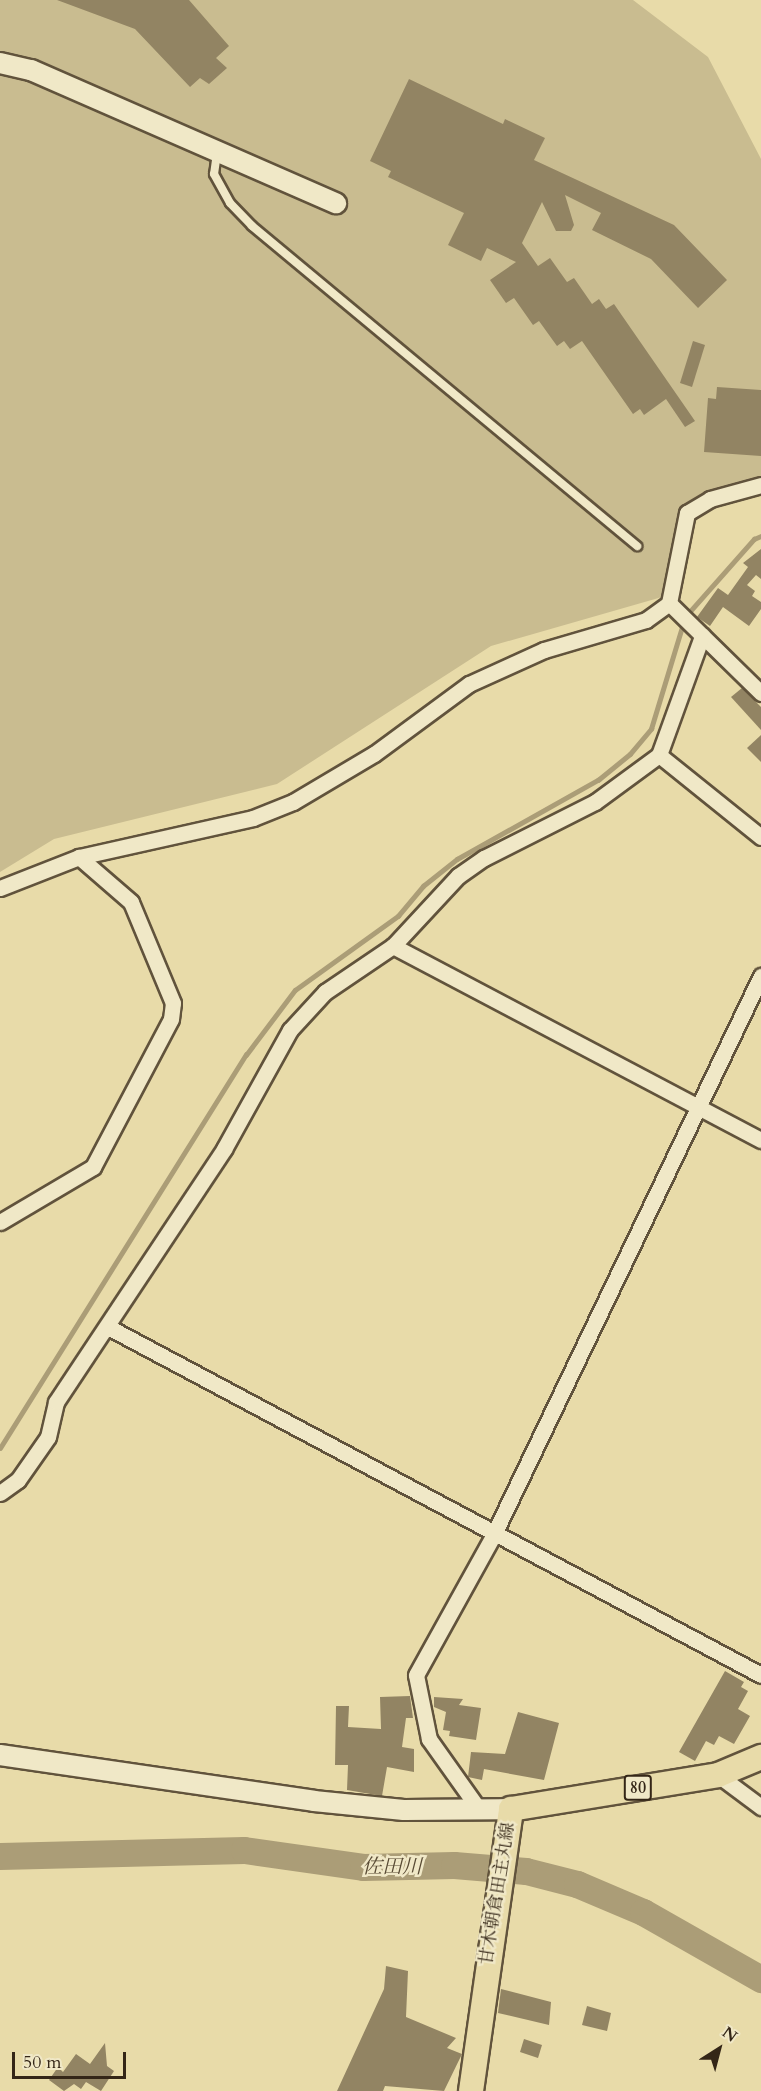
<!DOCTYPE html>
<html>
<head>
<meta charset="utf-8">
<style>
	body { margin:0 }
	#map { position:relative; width:761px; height:2091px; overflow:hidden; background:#e8dba9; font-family:Cardo,"Noto Serif JP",serif }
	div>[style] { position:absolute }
	.green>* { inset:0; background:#c9bc90 }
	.stream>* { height:4.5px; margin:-2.25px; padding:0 2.25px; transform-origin:2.25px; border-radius:2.25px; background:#ab9d77 }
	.river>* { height:27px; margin:-13.5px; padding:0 13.5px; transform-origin:13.5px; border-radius:13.5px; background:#ab9d77 }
	.building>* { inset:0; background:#928463 }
	.roads { filter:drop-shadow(2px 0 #61533c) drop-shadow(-2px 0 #61533c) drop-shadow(0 2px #61533c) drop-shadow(0 -2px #61533c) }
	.service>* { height:8px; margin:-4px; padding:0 4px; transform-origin:4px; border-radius:4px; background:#f0e8c7 }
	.minor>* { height:15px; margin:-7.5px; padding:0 7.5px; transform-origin:7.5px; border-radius:7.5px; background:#f0e8c7 }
	.tertiary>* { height:20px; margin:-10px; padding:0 10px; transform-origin:10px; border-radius:10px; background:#f0e8c7 }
	.primary>* { height:24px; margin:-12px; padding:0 12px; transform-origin:12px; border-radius:12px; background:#e8dba9 }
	span { translate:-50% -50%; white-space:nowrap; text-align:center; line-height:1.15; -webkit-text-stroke:5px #f0e8c7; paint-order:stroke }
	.shield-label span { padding:2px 4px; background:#f0e8c7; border:2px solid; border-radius:4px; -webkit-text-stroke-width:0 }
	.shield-label { font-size:16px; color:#342617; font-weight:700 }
	.street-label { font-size:18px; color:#342617 }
	.water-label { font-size:20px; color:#584a34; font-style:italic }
	.north { position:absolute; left:689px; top:2019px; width:60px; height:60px; -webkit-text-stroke:4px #f0e8c7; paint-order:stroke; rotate:36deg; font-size:16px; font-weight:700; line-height:24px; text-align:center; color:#342617 }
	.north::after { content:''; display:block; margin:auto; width:21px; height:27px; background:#342617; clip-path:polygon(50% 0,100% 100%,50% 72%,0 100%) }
	.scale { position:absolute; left:12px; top:2052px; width:114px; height:27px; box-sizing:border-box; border:3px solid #342617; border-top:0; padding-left:8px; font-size:18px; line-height:21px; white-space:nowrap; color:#342617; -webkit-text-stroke:4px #f0e8c7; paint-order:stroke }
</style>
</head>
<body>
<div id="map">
	<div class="green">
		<div style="clip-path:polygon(0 0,633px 0,708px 57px,761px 159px,761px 478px,690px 501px,662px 597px,491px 646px,277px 784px,54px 839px,0 872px)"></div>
	</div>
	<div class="stream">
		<div style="left:0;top:1448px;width:464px;rotate:-58deg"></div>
		<div style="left:246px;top:1055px;width:81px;rotate:-53deg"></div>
		<div style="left:295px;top:990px;width:127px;rotate:-35.7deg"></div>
		<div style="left:398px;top:916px;width:39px;rotate:-50deg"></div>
		<div style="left:423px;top:886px;width:43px;rotate:-38.5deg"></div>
		<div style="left:457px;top:859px;width:162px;rotate:-29.3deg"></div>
		<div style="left:598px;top:780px;width:41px;rotate:-39.1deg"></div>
		<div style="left:630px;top:754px;width:33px;rotate:-50deg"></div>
		<div style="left:651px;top:729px;width:117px;rotate:-73.1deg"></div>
		<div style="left:685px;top:617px;width:104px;rotate:-48.5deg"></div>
		<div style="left:754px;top:539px;width:8px;rotate:-23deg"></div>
	</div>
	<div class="river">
		<div style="left:0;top:1856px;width:244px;rotate:-1.4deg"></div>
		<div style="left:244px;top:1850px;width:120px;rotate:8.1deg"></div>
		<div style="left:363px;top:1867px;width:91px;rotate:-1.3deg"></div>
		<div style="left:454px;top:1865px;width:72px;rotate:4.8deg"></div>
		<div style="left:526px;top:1871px;width:53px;rotate:14.3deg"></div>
		<div style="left:577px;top:1884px;width:72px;rotate:23deg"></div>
		<div style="left:643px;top:1912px;width:136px;rotate:29.6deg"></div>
	</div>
	<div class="building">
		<div style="clip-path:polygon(57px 0,189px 0,229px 46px,216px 58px,227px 68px,209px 84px,200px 78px,190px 87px,135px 29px)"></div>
		<div style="clip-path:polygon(409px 79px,503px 124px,505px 119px,545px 138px,534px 160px,674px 225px,727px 280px,698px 308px,651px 259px,592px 230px,601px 213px,565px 195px,574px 225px,571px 231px,556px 231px,542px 202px,522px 243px,538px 266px,550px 258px,567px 282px,574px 278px,592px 304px,599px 299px,606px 309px,614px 304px,695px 421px,685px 427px,666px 399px,644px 415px,640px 409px,633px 414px,582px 341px,570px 349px,564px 341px,557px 346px,539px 321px,533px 325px,514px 298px,506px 303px,490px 280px,516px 262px,487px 248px,481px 261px,448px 245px,464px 213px,388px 177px,391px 171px,370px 161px)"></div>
		<div style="clip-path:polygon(693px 341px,705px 345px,692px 387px,680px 383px)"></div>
		<div style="clip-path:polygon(717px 387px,761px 390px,761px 456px,704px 452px,708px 398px,716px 399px)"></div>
		<div style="clip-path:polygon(761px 549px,761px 579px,756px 575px,747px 585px,755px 591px,752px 596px,761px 602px,761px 609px,749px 626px,723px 607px,710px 626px,697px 617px,718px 588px,728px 595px,748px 567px,743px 563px)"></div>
		<div style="clip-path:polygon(742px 688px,761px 707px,761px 730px,731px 697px)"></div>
		<div style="clip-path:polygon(761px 735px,761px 762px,747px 748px)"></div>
		<div style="clip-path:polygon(725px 1671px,744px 1682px,741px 1687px,748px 1691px,738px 1709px,750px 1716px,734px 1744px,719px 1736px,714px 1745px,706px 1741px,695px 1761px,679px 1752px)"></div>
		<div style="clip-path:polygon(410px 1696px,413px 1718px,406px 1718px,402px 1747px,414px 1749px,414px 1772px,387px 1767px,382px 1796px,347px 1790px,348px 1765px,335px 1765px,336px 1706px,349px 1706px,348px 1727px,381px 1729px,380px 1697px)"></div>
		<div style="clip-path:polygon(434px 1697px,463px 1699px,459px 1705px,481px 1708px,476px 1740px,449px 1736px,450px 1731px,443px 1730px,446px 1712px,434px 1707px)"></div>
		<div style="clip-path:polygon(518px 1712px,559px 1723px,544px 1780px,484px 1769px,482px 1780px,468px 1777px,471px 1752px,505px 1754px)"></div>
		<div style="clip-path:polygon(386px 1966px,408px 1971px,406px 2017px,456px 2038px,447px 2048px,462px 2054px,444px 2091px,385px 2086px,383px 2091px,337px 2091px,384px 1989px)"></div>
		<div style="clip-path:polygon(501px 1989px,551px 2002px,549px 2025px,498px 2013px)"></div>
		<div style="clip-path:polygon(587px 2006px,611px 2013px,607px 2031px,582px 2025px)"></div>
		<div style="clip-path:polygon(524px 2039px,542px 2045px,538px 2058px,520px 2052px)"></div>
		<div style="clip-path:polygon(105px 2043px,107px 2066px,114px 2071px,101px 2091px,86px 2082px,81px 2089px,74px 2084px,64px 2091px,49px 2080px,58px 2067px,63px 2072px,76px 2054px,90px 2064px)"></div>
	</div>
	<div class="roads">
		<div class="service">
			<div style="left:217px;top:153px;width:21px;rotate:98deg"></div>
			<div style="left:214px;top:174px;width:33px;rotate:61deg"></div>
			<div style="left:230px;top:203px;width:32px;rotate:46deg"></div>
			<div style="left:252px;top:226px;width:501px;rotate:39.73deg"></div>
		</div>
		<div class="minor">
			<div style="left:669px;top:603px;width:129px;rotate:44.4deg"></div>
			<div style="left:659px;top:755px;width:131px;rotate:38.8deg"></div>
			<div style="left:0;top:888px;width:85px;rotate:-21.4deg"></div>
			<div style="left:79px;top:857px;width:178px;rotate:-12.6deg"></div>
			<div style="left:253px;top:818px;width:43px;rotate:-21.8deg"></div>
			<div style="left:293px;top:802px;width:94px;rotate:-30.7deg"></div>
			<div style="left:374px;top:754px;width:118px;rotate:-36.4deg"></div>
			<div style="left:469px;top:684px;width:82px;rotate:-24.4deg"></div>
			<div style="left:544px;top:650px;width:106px;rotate:-16.4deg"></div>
			<div style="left:646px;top:620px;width:29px;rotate:-36deg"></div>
			<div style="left:669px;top:603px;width:92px;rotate:-78.7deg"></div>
			<div style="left:687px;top:513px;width:27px;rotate:-31deg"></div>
			<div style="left:710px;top:499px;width:53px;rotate:-15.4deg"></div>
			<div style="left:393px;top:946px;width:416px;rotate:27.8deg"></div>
			<div style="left:0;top:1222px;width:108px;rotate:-30.6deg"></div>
			<div style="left:93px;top:1167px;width:167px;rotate:-62.2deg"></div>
			<div style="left:171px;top:1019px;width:16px;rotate:-83deg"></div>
			<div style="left:173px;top:1003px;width:109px;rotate:-112.6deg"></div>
			<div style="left:131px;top:902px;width:69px;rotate:-139.1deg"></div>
			<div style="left:108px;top:1327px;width:740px;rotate:28.05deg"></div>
			<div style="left:0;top:1493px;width:22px;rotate:-36deg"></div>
			<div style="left:18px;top:1480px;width:52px;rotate:-55.1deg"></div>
			<div style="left:48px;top:1437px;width:36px;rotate:-77deg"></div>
			<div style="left:56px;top:1402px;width:304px;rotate:-56.4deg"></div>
			<div style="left:224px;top:1149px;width:136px;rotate:-61deg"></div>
			<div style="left:290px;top:1030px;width:52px;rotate:-47.4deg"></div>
			<div style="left:325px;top:992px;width:82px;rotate:-34.1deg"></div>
			<div style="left:393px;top:946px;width:96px;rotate:-47.1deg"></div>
			<div style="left:458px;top:876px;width:32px;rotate:-35deg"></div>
			<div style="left:484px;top:858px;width:124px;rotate:-26.8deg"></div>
			<div style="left:595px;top:802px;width:79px;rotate:-36.3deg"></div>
			<div style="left:659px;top:755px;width:127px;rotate:-70.1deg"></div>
			<div style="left:718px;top:1775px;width:54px;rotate:36.7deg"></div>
			<div style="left:478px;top:1808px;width:85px;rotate:-125.4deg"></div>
			<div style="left:429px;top:1739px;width:65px;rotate:-101.5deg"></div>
			<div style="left:416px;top:1675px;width:159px;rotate:-61deg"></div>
			<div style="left:493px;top:1536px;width:621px;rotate:-64.43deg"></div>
		</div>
		<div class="tertiary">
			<div style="left:0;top:63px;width:32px;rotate:13deg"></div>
			<div style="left:31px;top:70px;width:333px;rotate:23.6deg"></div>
			<div style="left:0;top:1755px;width:317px;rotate:8.3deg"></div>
			<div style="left:314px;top:1801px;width:90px;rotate:5.7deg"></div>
			<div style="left:404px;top:1810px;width:107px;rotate:-0.5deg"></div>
		</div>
		<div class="primary">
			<div style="left:471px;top:2091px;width:285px;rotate:-81.9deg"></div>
			<div style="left:511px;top:1809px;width:210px;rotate:-9.3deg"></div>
			<div style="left:718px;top:1775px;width:47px;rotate:-22.7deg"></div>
		</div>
	</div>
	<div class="shield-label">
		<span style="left:638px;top:1788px">80</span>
	</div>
	<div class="street-label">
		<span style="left:498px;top:1894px;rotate:-81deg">甘木朝倉田主丸線</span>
	</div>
	<div class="water-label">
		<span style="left:392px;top:1866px">佐田川</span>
	</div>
	<div class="north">N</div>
	<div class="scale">50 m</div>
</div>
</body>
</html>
